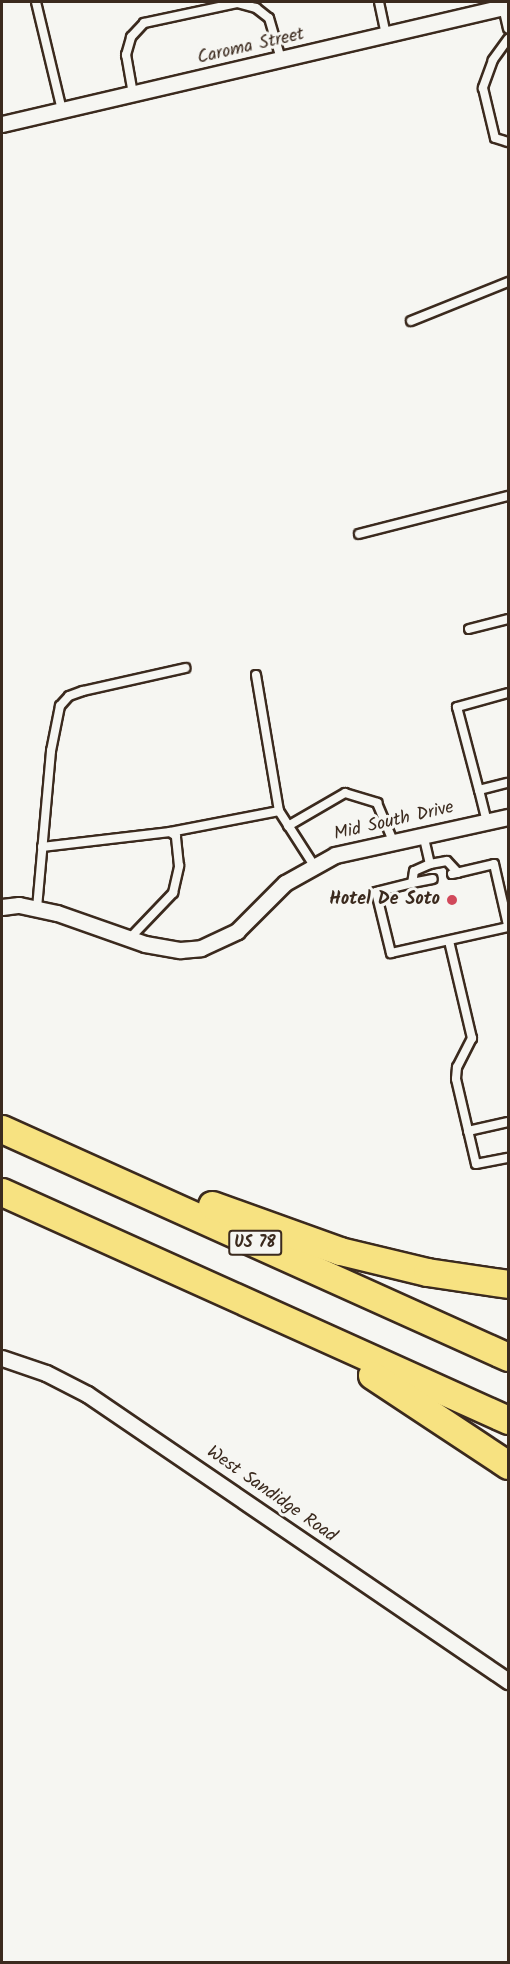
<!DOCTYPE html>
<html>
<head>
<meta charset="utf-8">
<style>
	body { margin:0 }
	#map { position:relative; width:510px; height:1964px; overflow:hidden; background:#f6f6f2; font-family:Kalam,sans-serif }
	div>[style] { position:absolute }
	.roads { filter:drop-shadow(2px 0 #3b2a1e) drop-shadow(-2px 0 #3b2a1e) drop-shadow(0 2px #3b2a1e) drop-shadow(0 -2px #3b2a1e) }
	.service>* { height:8px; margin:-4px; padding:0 4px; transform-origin:4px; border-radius:4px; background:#f6f6f2 }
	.minor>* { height:15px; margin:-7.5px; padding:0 7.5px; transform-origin:7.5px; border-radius:7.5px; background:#f6f6f2 }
	.motorway>* { height:27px; margin:-13.5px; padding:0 13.5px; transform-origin:13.5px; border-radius:13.5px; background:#f7e281 }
	.dots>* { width:16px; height:16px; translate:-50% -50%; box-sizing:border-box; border:3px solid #f6f6f2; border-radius:50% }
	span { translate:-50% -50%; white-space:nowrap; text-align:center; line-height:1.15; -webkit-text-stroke:6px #f6f6f2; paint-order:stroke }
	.shield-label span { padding:2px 4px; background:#f6f6f2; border:2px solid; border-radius:4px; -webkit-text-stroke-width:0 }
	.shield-label { font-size:16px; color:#3b2a1e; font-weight:700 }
	.street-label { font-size:18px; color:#3b2a1e }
	.poi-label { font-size:18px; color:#3b2a1e; font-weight:700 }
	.right { translate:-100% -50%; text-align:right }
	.frame { position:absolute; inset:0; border:3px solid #3b2a1e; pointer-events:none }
</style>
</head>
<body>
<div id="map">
	<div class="roads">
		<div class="service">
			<div style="left:36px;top:2px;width:111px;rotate:76.5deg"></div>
			<div style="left:379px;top:2px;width:34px;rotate:78deg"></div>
			<div style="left:503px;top:7px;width:22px;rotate:77deg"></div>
			<div style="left:508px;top:39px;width:26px;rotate:126deg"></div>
			<div style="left:493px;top:60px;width:30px;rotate:110deg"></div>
			<div style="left:483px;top:88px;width:51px;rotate:76.5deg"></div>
			<div style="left:495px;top:138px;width:14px;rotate:17deg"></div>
			<div style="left:133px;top:94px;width:40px;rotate:-100deg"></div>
			<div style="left:126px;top:55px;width:19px;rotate:-74deg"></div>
			<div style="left:131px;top:37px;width:19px;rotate:-47deg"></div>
			<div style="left:144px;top:23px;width:95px;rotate:-12.1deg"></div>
			<div style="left:237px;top:3px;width:20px;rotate:15deg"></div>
			<div style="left:256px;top:8px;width:16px;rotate:38deg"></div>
			<div style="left:269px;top:18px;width:43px;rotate:73.7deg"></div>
			<div style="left:411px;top:321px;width:105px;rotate:-21.9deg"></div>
			<div style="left:359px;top:534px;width:154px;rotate:-14.3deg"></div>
			<div style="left:469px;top:629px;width:40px;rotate:-14.4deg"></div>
			<div style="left:256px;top:675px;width:138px;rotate:80.4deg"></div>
			<div style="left:508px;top:693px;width:53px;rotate:164.6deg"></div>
			<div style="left:457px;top:707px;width:86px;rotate:75.2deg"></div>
			<div style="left:479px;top:790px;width:30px;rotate:-14deg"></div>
			<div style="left:479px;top:790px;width:32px;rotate:76deg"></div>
			<div style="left:288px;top:826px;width:66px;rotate:-30.1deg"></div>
			<div style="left:345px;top:793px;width:34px;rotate:17deg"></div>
			<div style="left:377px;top:803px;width:41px;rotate:67.2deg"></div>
			<div style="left:423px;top:834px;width:31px;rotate:77deg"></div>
			<div style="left:430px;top:864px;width:17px;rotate:156deg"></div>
			<div style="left:414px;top:871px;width:12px;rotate:99deg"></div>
			<div style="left:412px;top:883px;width:37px;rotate:166deg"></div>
			<div style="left:376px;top:892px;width:63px;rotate:76.2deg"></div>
			<div style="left:391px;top:953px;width:120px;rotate:-12.5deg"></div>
			<div style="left:42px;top:847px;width:129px;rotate:-6.7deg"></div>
			<div style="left:170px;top:832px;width:111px;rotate:-10.9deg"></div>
			<div style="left:279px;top:811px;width:63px;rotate:57.3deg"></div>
			<div style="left:430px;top:864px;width:17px;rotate:-10deg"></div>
			<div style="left:447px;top:861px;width:16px;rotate:47deg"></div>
			<div style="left:452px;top:874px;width:43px;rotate:-13.4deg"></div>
			<div style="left:494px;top:864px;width:63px;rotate:77.1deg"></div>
			<div style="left:412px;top:883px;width:21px;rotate:-11deg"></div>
			<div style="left:37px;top:908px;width:158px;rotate:-84.9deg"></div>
			<div style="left:51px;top:751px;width:46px;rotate:-78.7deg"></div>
			<div style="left:60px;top:706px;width:13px;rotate:-48deg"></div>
			<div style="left:69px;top:696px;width:15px;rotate:-20deg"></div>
			<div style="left:83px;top:691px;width:105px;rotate:-12.7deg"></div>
			<div style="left:129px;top:939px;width:64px;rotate:-46.3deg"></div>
			<div style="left:173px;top:893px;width:28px;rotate:-77deg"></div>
			<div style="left:179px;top:866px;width:30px;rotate:-96deg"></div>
			<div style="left:176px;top:836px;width:7px;rotate:-146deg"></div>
			<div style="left:449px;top:941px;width:100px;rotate:76.7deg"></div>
			<div style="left:472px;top:1038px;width:33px;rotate:117deg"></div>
			<div style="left:457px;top:1067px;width:12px;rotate:95deg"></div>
			<div style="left:456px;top:1079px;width:87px;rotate:76.8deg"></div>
			<div style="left:476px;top:1164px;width:33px;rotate:-11deg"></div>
			<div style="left:468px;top:1131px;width:41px;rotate:-12.7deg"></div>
		</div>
		<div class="minor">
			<div style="left:2px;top:124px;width:520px;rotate:-13.13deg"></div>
			<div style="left:2px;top:907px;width:17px;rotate:-7deg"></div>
			<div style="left:19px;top:905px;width:39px;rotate:12deg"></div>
			<div style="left:57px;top:913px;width:93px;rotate:19.4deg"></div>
			<div style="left:145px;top:944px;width:36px;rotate:10deg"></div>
			<div style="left:180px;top:950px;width:21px;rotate:-5deg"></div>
			<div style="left:201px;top:948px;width:40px;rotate:-25deg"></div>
			<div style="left:237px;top:931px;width:68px;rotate:-45deg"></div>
			<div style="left:285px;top:883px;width:57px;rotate:-29.2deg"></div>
			<div style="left:335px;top:855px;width:177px;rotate:-12.4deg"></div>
			<div style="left:2px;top:1358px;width:46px;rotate:18.8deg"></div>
			<div style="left:46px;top:1373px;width:46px;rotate:27.1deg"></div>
			<div style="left:87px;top:1394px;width:510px;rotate:34.28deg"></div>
		</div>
		<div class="motorway">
			<div style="left:2px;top:1129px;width:555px;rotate:24.26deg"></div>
			<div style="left:2px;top:1192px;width:555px;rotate:24.26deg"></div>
			<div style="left:212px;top:1205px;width:136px;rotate:19.8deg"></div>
			<div style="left:340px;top:1251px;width:89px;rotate:13.6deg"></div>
			<div style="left:427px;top:1272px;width:82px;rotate:8.4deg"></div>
			<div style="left:372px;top:1375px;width:163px;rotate:33.5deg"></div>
		</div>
	</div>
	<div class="dots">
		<div style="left:452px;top:900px;background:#d1495b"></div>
	</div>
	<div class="shield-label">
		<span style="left:255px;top:1243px">US 78</span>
	</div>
	<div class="street-label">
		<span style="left:251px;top:47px;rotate:-13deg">Caroma Street</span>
		<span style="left:394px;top:822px;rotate:-13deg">Mid South Drive</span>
		<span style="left:271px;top:1495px;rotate:35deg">West Sandidge Road</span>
	</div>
	<div class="poi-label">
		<span class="right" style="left:440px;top:900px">Hotel De Soto</span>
	</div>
	<div class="frame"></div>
</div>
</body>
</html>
